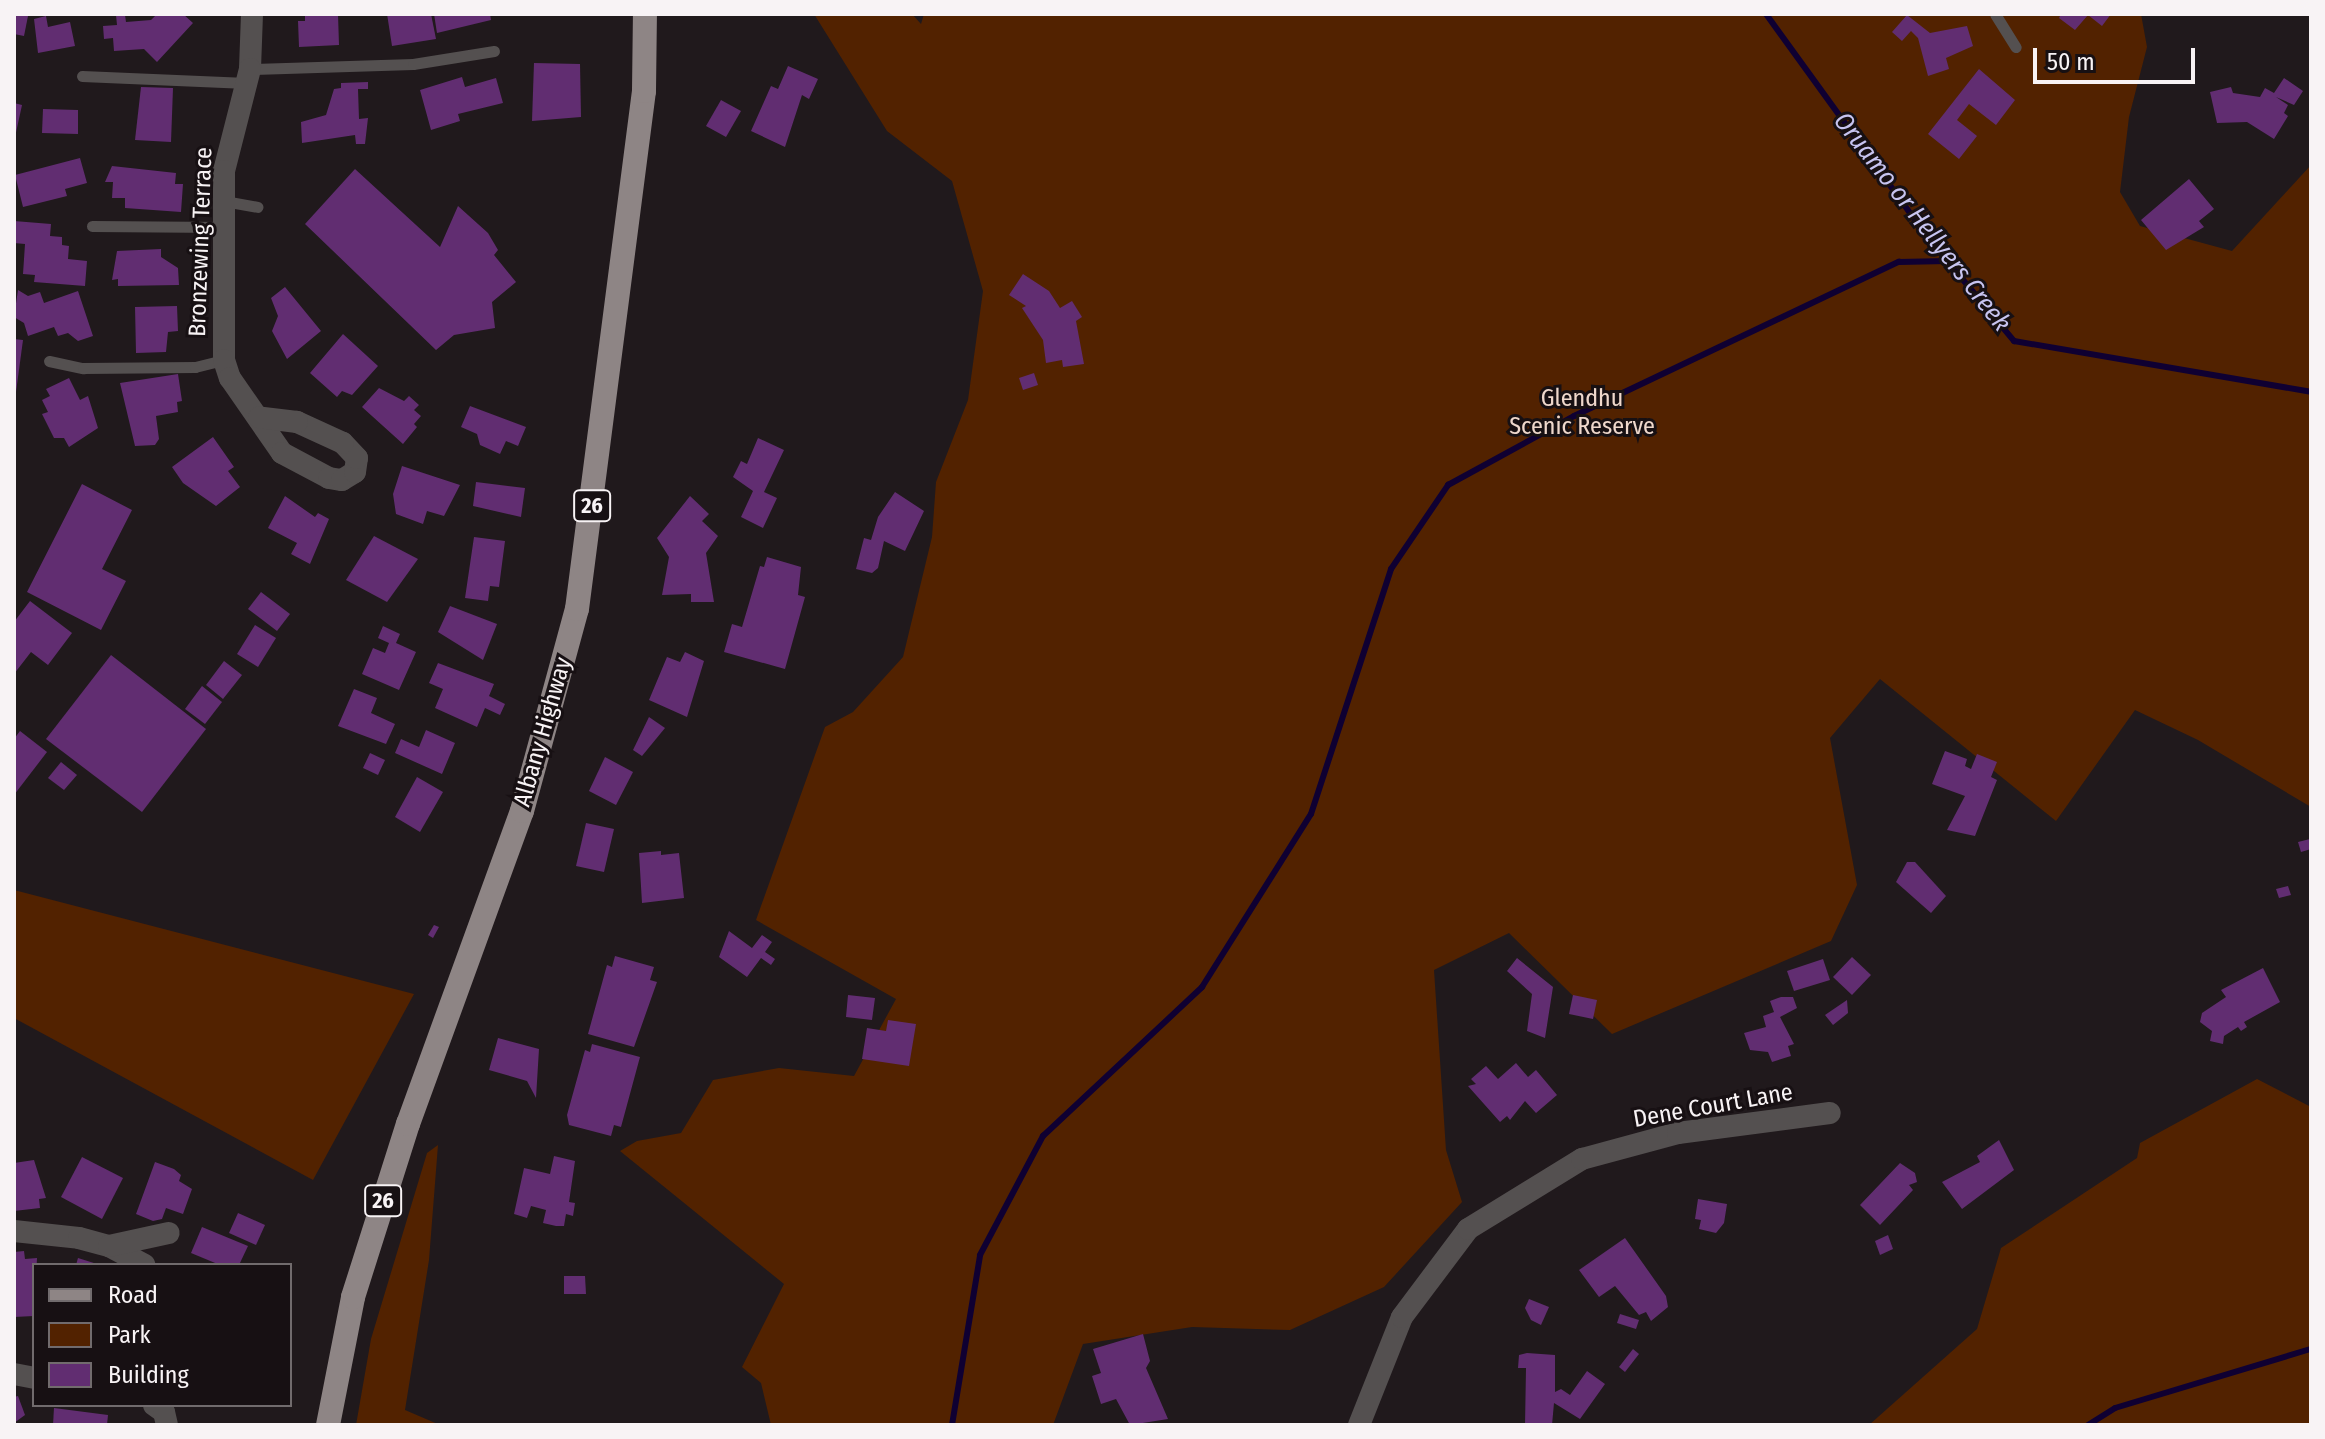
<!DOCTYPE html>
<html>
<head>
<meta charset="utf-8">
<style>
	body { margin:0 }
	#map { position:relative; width:2325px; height:1439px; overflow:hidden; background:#20191c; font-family:"Fira Sans Condensed",sans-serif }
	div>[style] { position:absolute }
	.green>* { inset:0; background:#522200 }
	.stream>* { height:6px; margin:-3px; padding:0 3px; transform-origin:3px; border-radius:3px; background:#0f0032 }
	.building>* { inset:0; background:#612d71 }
	.service>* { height:11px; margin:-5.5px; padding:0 5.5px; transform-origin:5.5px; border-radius:5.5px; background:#545050 }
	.minor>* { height:22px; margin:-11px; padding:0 11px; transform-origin:11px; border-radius:11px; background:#545050 }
	.primary>* { height:24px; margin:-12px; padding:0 12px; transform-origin:12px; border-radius:12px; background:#8e8585 }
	span { translate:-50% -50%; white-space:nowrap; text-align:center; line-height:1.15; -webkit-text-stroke:6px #171013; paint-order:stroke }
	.shield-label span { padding:2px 6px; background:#171013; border:2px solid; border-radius:6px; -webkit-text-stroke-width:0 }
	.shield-label { font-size:22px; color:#f8f3f5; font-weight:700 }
	.street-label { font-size:24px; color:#f8f3f5 }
	.park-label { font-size:24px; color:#efd8cc }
	.water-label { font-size:26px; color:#c7c4f0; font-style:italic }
	.frame { position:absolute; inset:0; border:16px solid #f8f3f5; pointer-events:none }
	.legend { position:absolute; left:32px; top:1263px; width:260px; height:144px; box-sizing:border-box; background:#171013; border:2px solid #716b6d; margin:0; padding:10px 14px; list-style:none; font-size:24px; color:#f8f3f5 }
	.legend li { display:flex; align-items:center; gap:16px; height:40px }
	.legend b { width:40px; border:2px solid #716b6d }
	.scale { position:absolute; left:2033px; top:48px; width:162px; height:36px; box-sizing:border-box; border:4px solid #f8f3f5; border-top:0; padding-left:10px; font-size:24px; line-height:28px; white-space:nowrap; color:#f8f3f5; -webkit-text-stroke:6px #171013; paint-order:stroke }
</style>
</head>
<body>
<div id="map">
	<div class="green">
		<div style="clip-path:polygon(814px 14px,912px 14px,921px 24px,924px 14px,2141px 14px,2147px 47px,2129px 117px,2120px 192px,2140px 226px,2232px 251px,2311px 165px,2311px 807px,2198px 740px,2135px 710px,2056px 821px,1880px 679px,1830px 738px,1857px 885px,1831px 941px,1612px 1034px,1509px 933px,1434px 970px,1446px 1150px,1462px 1202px,1384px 1287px,1290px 1330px,1192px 1327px,1083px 1344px,1053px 1425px,771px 1425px,761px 1383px,742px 1367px,784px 1284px,620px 1151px,637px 1141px,681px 1133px,713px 1080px,779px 1068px,854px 1076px,896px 999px,756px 920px,825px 727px,853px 712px,903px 657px,932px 537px,936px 482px,968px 400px,983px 291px,952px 181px,887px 131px)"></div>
		<div style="clip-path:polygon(14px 890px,414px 994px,313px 1180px,14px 1018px)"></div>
		<div style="clip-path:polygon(2257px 1079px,2311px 1107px,2311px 1425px,1869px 1425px,1977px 1329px,2001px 1248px,2137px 1158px,2140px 1143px)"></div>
		<div style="clip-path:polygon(438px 1145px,429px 1260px,405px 1410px,440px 1425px,356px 1425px,371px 1339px,427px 1153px)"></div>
	</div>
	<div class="stream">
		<div style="left:1766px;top:14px;width:278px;rotate:54.1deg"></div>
		<div style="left:1929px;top:239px;width:133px;rotate:50.2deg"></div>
		<div style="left:2014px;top:341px;width:301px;rotate:9.7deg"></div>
		<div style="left:952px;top:1425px;width:172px;rotate:-80.6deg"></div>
		<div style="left:980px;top:1255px;width:135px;rotate:-62.1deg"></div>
		<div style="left:1043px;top:1136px;width:218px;rotate:-43.1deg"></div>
		<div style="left:1202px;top:987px;width:204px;rotate:-57.8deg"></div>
		<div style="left:1311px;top:814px;width:258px;rotate:-71.9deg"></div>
		<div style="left:1391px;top:569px;width:102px;rotate:-55.8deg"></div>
		<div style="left:1448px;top:485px;width:144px;rotate:-28.7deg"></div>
		<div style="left:1574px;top:416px;width:360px;rotate:-25.4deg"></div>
		<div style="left:1899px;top:262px;width:48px;rotate:-1.2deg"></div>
		<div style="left:2088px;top:1425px;width:32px;rotate:-32deg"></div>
		<div style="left:2115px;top:1408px;width:205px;rotate:-16.8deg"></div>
	</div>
	<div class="building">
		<div style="clip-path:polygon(14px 14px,28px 16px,24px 36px,14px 34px)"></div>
		<div style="clip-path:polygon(157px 14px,183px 14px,193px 23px,157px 62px,144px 49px,114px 51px,113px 38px,104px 39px,103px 26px,117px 25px,116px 15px,125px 15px,126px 22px,151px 20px)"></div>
		<div style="clip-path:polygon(305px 14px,338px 14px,339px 45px,299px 47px,298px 21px,305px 21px)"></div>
		<div style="clip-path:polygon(387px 14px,431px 14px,436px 39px,392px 46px)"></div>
		<div style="clip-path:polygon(434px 14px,490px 14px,491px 20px,437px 33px)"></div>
		<div style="clip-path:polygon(2061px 14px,2111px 14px,2102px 26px,2088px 15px,2075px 30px,2059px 18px)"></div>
		<div style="clip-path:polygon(1907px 15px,1930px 33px,1967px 26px,1973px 46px,1946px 58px,1949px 69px,1928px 76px,1918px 38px,1911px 31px,1902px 41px,1892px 32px)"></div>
		<div style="clip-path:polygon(46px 16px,48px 27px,70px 22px,75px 46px,38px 53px,34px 19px)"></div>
		<div style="clip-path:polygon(534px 63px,580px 64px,581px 117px,532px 121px)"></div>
		<div style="clip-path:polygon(788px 66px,818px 79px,809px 99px,802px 95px,785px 147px,751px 131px,771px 86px,778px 89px)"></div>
		<div style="clip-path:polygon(1979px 69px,2015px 100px,1996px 125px,1969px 104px,1957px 120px,1977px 136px,1959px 159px,1928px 134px)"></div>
		<div style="clip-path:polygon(462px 77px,465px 87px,496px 78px,503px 103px,458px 114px,460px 121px,431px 130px,420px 90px)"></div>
		<div style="clip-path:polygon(2284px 78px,2303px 91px,2294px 105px,2276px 97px,2288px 105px,2284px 113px,2288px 116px,2274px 139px,2247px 122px,2217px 123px,2210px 92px,2231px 87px,2233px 93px,2260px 97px,2265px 88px,2274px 93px)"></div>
		<div style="clip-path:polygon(368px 82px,368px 89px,358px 89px,359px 119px,368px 118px,365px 144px,356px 144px,355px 135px,302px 143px,301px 122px,326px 115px,334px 89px,341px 88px,341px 83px)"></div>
		<div style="clip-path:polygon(141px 87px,173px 88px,171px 142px,135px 140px)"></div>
		<div style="clip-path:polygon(721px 100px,741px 111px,726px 137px,706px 126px)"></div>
		<div style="clip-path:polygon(14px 103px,22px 105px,15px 137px,14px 137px)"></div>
		<div style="clip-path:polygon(43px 109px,78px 110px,78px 134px,42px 133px)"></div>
		<div style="clip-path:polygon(80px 158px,87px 183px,65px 189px,67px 196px,23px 207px,15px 175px)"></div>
		<div style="clip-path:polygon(112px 166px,176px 173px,175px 184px,183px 184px,181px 212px,125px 208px,125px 198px,112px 198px,113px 182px,105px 182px)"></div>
		<div style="clip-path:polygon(355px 169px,440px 247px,458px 206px,488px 233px,498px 250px,494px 255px,516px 282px,492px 302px,495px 328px,454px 335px,436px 350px,305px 224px)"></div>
		<div style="clip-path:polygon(2189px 179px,2214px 209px,2199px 221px,2204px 227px,2166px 250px,2141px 220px)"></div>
		<div style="clip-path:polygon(14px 221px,51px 224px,50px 236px,62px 237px,62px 245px,69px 246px,68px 259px,87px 261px,85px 286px,34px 282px,35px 275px,23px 274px,25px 244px,14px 243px)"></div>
		<div style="clip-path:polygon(161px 249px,161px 257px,178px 268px,179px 285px,118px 286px,118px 279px,112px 280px,117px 251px)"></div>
		<div style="clip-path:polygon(1023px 274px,1049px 291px,1060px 308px,1072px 301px,1082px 317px,1076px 321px,1084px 364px,1063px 367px,1062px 360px,1046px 363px,1043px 340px,1022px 308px,1026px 306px,1009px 295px)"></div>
		<div style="clip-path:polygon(285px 287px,321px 331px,287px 359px,272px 331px,278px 316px,271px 298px)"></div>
		<div style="clip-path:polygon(18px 290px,28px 296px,40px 292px,44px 303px,78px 291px,93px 336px,78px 341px,68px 333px,58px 336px,54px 327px,28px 336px,24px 323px,14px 317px)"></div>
		<div style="clip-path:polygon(177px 306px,178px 331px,168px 332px,166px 352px,136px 353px,135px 307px)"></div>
		<div style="clip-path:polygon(343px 334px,378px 366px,352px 395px,342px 391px,337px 397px,310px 373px)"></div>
		<div style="clip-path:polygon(14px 339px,23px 340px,16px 392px,14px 392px)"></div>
		<div style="clip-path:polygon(1034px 373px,1038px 385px,1023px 390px,1019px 378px)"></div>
		<div style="clip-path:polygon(178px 374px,182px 401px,177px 402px,178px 412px,156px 416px,159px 439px,155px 445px,135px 446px,120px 383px)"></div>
		<div style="clip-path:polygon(69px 378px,80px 400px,88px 396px,98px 428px,69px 447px,64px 438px,54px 438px,42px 414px,48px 412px,42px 400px,50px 396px,46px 389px)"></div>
		<div style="clip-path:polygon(379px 388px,404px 401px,409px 396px,419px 405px,414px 410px,421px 416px,414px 424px,417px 427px,403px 444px,362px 407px)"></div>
		<div style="clip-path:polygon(470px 406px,526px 427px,518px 446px,506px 441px,500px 454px,480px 445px,477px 434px,461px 427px)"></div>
		<div style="clip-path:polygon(213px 437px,234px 467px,228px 471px,240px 487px,216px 506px,183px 483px,172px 467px)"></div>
		<div style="clip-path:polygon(758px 438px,784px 450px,764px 492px,777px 498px,763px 528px,741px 517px,753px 491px,733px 477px,741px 461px,747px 464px)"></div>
		<div style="clip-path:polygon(402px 466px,460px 485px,444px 516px,427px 511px,423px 524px,396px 514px,393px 494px)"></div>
		<div style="clip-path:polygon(476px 482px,525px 488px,521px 517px,473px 506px)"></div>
		<div style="clip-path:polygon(82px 484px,132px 510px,102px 569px,126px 581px,101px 630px,27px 592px)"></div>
		<div style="clip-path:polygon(895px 492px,924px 511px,905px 551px,884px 541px,878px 568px,872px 573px,856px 569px,864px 538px,871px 540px,878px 517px)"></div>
		<div style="clip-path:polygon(285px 496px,315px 517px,318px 513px,329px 519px,310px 564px,291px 554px,297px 543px,268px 528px)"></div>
		<div style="clip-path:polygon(690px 496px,709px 514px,702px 521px,718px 536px,706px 553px,714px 602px,691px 602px,691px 594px,662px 595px,669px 557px,657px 538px)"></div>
		<div style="clip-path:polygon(374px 536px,418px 559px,387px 602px,346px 580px)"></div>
		<div style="clip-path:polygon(474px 537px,505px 541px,499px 587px,490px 586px,488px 601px,465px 598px)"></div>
		<div style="clip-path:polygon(767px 557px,801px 567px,798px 595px,805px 597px,785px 669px,724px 652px,732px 624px,742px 627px,760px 566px,764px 567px)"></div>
		<div style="clip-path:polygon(261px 592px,290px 614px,277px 631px,248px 609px)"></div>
		<div style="clip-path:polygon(30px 601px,72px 633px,48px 665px,31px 652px,14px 674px,14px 622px)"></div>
		<div style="clip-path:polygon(450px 606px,497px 624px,483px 660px,438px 632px)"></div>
		<div style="clip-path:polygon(255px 625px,276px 638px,258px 667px,237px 654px)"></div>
		<div style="clip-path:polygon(383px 626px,400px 634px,396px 643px,416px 652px,399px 690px,362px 674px,373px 648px,385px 653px,389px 643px,378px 638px)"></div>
		<div style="clip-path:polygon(685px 652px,704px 661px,687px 717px,649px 700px,667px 657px,680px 662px)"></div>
		<div style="clip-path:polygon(111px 655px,206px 729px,142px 812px,46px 739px)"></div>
		<div style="clip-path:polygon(224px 661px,242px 675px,223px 699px,206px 685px)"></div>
		<div style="clip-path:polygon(438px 663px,494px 684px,489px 696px,505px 704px,500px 715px,485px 708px,477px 727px,435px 708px,443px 689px,429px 683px)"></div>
		<div style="clip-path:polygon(202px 686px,222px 702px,205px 724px,185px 709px)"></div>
		<div style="clip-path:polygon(354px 689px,377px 698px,371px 713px,395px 724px,386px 744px,338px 726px)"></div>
		<div style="clip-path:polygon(649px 717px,665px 728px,642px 756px,633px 750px)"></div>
		<div style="clip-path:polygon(426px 730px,455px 743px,442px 774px,395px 753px,401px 739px,419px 747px)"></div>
		<div style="clip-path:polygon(20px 731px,47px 752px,14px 795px,14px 739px)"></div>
		<div style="clip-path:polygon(1945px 751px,1967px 759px,1965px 766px,1971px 769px,1977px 754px,1997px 762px,1991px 777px,1997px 780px,1975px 836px,1947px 830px,1965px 796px,1932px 784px)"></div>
		<div style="clip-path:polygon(370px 753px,385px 760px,378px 775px,363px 768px)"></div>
		<div style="clip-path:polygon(605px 757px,633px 772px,616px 805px,589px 791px)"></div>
		<div style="clip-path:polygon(61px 762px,77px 775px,64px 790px,48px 778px)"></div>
		<div style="clip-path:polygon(417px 777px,443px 792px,420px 832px,395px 817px)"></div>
		<div style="clip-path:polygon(586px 823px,614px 829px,604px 872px,576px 866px)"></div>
		<div style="clip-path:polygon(2310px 839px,2311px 849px,2301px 852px,2298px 842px)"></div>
		<div style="clip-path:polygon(661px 851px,661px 855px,679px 853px,684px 898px,642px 903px,639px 853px)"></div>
		<div style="clip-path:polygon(1907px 862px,1915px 862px,1946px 896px,1931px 913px,1896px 882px)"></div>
		<div style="clip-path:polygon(2288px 886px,2291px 895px,2279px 898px,2276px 889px)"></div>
		<div style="clip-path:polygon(434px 925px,439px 927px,433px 938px,428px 935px)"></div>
		<div style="clip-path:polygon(729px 931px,752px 948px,762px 935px,772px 942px,765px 952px,775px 959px,771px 965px,761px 958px,747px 977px,719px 957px)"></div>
		<div style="clip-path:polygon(615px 956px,654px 967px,650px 980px,657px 982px,634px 1047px,588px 1034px,607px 965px,612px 967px)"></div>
		<div style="clip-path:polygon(1852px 957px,1871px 975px,1852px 995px,1833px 977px)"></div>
		<div style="clip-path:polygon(1517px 958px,1553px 987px,1545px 1038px,1527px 1031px,1532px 994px,1507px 971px)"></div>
		<div style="clip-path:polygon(1823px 959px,1830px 980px,1794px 991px,1787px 971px)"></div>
		<div style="clip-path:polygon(2263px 968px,2280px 1002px,2244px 1022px,2247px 1027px,2241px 1031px,2238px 1027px,2224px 1036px,2223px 1044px,2210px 1041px,2212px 1031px,2200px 1022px,2202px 1013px,2226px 997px,2221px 990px)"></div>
		<div style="clip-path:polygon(848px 995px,875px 998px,872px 1020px,846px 1017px)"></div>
		<div style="clip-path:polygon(1573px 995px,1597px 1000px,1593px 1019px,1569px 1014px)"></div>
		<div style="clip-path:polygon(1781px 997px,1793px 997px,1797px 1008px,1780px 1017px,1794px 1044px,1788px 1046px,1791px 1056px,1772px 1062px,1768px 1052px,1750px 1050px,1744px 1033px,1766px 1027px,1763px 1016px,1774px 1012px,1770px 1001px)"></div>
		<div style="clip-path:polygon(1847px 1000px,1848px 1013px,1833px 1025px,1825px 1015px)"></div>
		<div style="clip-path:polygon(888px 1020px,916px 1024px,909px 1066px,862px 1059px,867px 1028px,886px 1031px)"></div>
		<div style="clip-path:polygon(498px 1038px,539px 1049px,536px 1098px,527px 1081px,489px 1070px)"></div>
		<div style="clip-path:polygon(592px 1044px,640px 1057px,621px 1127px,614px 1125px,611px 1136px,569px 1125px,567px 1115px,585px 1050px,590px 1052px)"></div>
		<div style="clip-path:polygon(1516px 1063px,1528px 1077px,1536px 1070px,1557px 1095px,1536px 1113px,1525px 1101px,1510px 1120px,1507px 1116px,1500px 1122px,1468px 1086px,1476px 1084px,1471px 1079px,1486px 1066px,1498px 1079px)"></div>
		<div style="clip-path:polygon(1999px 1140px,2014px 1170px,1962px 1209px,1942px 1182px,1980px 1162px,1977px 1156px)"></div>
		<div style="clip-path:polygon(554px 1156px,575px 1161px,569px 1202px,575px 1203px,573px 1216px,566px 1214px,564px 1226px,556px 1226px,543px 1223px,546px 1210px,531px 1206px,527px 1218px,514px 1214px,524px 1168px,550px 1174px)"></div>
		<div style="clip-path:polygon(82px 1157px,123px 1178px,102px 1219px,61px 1197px)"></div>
		<div style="clip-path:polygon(34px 1160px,46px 1198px,39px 1199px,40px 1208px,14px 1211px,14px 1163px)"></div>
		<div style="clip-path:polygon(155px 1162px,174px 1169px,181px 1175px,179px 1181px,192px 1189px,183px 1214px,166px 1208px,162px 1219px,153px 1221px,136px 1214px)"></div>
		<div style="clip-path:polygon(1900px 1163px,1915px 1173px,1917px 1182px,1909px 1185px,1913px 1190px,1880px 1225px,1860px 1205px)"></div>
		<div style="clip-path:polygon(1698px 1199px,1727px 1204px,1724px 1223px,1716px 1233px,1699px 1229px,1701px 1220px,1695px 1219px)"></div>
		<div style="clip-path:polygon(238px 1213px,265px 1225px,256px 1245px,229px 1233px)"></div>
		<div style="clip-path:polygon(202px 1227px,248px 1246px,239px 1265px,220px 1265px,191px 1253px)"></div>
		<div style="clip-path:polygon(1888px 1235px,1893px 1249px,1880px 1255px,1875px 1241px)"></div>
		<div style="clip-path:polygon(1625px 1238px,1666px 1296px,1668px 1307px,1651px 1321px,1646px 1312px,1639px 1315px,1615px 1286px,1599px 1297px,1579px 1270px)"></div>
		<div style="clip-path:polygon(24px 1251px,25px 1259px,37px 1258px,34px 1316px,14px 1317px,14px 1252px)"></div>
		<div style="clip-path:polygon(78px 1258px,97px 1264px,97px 1265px,76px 1265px)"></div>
		<div style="clip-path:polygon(564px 1276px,585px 1276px,586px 1294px,564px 1294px)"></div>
		<div style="clip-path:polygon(1529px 1299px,1549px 1307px,1541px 1325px,1531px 1320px,1525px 1308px)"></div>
		<div style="clip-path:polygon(1620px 1314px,1639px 1320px,1636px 1329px,1617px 1323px)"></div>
		<div style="clip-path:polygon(1143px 1334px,1150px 1361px,1146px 1368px,1168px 1419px,1130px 1425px,1116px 1399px,1101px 1404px,1092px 1376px,1101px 1373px,1093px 1349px)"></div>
		<div style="clip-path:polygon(1633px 1349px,1639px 1354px,1625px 1372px,1619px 1367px)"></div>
		<div style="clip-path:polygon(1527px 1353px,1555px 1355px,1555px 1392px,1561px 1389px,1570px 1395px,1587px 1371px,1605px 1384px,1580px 1419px,1554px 1403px,1552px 1425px,1525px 1425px,1526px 1368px,1518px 1368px,1519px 1355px)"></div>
		<div style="clip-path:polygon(18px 1396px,25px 1415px,14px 1423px,14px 1397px)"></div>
		<div style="clip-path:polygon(54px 1408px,108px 1415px,107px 1425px,53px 1425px)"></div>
	</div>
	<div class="service">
		<div style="left:1995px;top:14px;width:39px;rotate:58deg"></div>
		<div style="left:250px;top:69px;width:163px;rotate:-1.8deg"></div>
		<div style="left:413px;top:64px;width:82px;rotate:-9.1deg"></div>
		<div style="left:82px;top:76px;width:165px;rotate:2.4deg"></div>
		<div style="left:224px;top:201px;width:34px;rotate:10deg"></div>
		<div style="left:92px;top:226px;width:131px;rotate:0.4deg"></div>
		<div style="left:49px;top:361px;width:35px;rotate:12deg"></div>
		<div style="left:83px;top:368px;width:112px;rotate:-0.5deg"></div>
		<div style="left:195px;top:367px;width:30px;rotate:-14deg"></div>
	</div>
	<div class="minor">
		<div style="left:252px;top:14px;width:55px;rotate:92.1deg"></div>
		<div style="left:250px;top:69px;width:105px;rotate:104.3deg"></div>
		<div style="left:224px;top:171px;width:189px;rotate:90deg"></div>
		<div style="left:224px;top:360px;width:19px;rotate:72deg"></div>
		<div style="left:230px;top:378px;width:91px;rotate:55.3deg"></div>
		<div style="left:282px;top:453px;width:53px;rotate:28deg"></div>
		<div style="left:329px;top:478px;width:13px;rotate:9deg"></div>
		<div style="left:342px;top:480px;width:15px;rotate:-32deg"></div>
		<div style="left:355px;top:472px;width:14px;rotate:-82deg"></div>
		<div style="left:357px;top:458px;width:21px;rotate:-133deg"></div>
		<div style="left:343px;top:443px;width:51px;rotate:-155.5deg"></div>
		<div style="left:297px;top:422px;width:38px;rotate:-173deg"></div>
		<div style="left:14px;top:1231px;width:65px;rotate:6.1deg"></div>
		<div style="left:79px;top:1238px;width:31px;rotate:15deg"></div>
		<div style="left:109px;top:1246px;width:40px;rotate:28deg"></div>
		<div style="left:109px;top:1246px;width:61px;rotate:-12.2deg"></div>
		<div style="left:14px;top:1374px;width:20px;rotate:11deg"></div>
		<div style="left:154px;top:1405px;width:12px;rotate:35deg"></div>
		<div style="left:164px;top:1412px;width:13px;rotate:77deg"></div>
		<div style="left:1359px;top:1425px;width:116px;rotate:-68.3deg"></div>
		<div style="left:1402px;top:1317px;width:110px;rotate:-53.1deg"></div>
		<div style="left:1468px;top:1229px;width:134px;rotate:-31.6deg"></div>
		<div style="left:1582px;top:1159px;width:99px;rotate:-15.2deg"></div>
		<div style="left:1678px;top:1133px;width:153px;rotate:-7.5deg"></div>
	</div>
	<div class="primary">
		<div style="left:328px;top:1425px;width:130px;rotate:-78.9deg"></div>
		<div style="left:353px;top:1297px;width:182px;rotate:-72.4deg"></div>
		<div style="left:408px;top:1124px;width:333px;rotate:-70deg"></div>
		<div style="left:522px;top:811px;width:209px;rotate:-74.8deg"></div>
		<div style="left:577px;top:609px;width:522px;rotate:-82.63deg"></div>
		<div style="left:644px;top:91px;width:77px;rotate:-89.3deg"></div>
	</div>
	<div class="shield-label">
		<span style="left:592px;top:506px">26</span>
		<span style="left:383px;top:1201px">26</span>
	</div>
	<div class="street-label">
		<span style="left:201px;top:242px;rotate:-88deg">Bronzewing Terrace</span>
		<span style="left:543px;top:732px;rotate:-74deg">Albany Highway</span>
		<span style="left:1713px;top:1106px;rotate:-10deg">Dene Court Lane</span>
	</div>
	<div class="park-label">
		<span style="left:1582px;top:413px">Glendhu<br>Scenic Reserve</span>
	</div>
	<div class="water-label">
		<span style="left:1922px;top:222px;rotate:52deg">Oruamo or Hellyers Creek</span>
	</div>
	<div class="frame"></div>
	<ul class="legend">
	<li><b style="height:10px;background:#8e8585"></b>Road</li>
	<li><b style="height:22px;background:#522200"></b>Park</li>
	<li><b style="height:22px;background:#612d71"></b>Building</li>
	</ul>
	<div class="scale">50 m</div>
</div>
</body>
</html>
